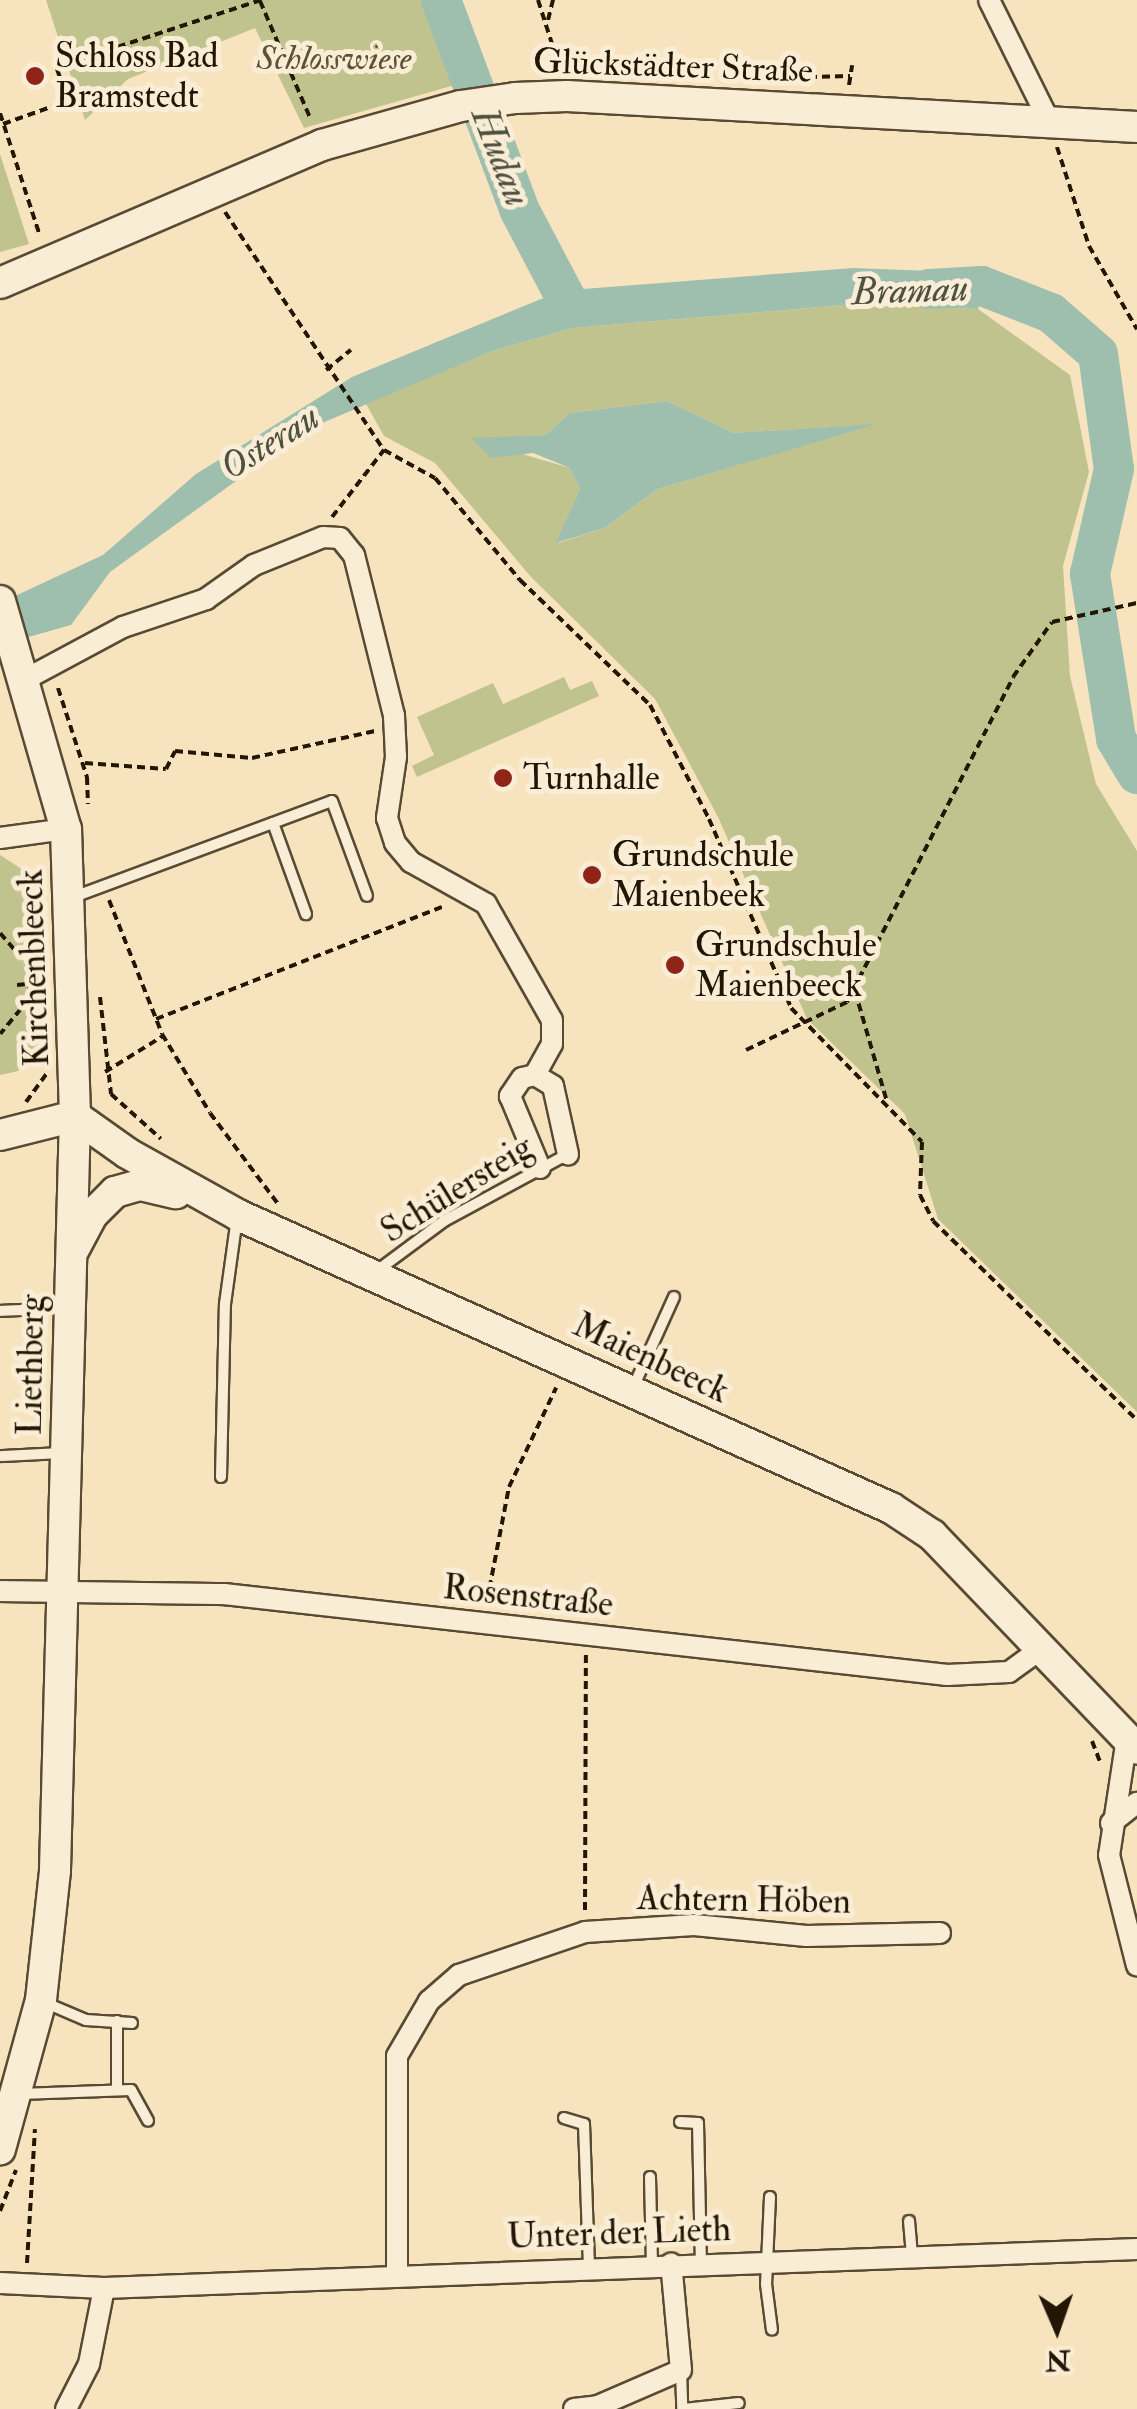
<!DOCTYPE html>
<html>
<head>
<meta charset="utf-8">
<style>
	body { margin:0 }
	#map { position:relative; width:1137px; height:2409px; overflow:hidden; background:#f7e4be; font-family:"IM FELL Double Pica",serif }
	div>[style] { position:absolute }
	.green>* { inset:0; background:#c1c38f }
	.water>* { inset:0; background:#9ebfae }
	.river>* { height:40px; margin:-20px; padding:0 20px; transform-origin:20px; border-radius:20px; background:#9ebfae }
	.path>* { height:4px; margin-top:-2px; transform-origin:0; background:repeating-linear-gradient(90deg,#231605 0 8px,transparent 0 13px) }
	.roads { filter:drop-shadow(2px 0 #584a33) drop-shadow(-2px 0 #584a33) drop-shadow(0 2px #584a33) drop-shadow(0 -2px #584a33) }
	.lane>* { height:10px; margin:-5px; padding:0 5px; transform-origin:5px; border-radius:5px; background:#faedd5 }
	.street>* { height:20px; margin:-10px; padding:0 10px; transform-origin:10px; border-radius:10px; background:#faedd5 }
	.secondary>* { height:30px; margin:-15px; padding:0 15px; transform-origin:15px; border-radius:15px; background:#faedd5 }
	.dots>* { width:28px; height:28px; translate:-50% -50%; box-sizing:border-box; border:5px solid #faedd5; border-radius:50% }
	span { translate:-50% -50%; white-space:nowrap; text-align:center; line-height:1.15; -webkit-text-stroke:10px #faedd5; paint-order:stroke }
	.poi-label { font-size:35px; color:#231605 }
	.left { translate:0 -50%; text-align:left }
	.park-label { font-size:35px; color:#5a5335; font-style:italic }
	.street-label { font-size:35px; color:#231605 }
	.water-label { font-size:38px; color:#4e5140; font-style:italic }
	.north { position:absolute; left:1007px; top:2279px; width:100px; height:100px; -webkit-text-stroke:8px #faedd5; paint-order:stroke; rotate:178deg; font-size:28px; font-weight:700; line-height:40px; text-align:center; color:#231605 }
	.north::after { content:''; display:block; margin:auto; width:35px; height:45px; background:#231605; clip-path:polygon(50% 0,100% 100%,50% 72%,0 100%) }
</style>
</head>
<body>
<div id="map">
	<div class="green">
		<div style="clip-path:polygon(46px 0,424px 0,455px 85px,304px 128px,255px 28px,128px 79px,85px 120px)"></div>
		<div style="clip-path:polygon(0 154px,29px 244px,0 252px)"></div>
		<div style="clip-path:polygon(evenodd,855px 304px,978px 309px,1070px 375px,1089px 472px,1063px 566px,1070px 676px,1096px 784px,1137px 851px,1137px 1412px,938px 1219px,905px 1114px,807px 1019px,718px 817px,655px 699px,531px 577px,435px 463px,384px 436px,365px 402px,492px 351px,573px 328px,855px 304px,667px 401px,734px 433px,871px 425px,658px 489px,604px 528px,558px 543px,580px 489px,570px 468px,472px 439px,545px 435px,570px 413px,667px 401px)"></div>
		<div style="clip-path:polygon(564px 677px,570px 690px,592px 681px,599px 696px,417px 777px,412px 766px,434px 755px,417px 717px,493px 683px,503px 704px)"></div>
		<div style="clip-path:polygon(0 855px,40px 881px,43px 976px,41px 1047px,18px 1071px,0 1075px)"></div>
	</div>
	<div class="water">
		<div style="clip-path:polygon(853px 268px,984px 273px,978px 309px,855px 304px,573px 328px,492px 351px,308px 429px,110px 572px,71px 625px,0 645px,0 603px,103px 555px,196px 474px,352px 377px,541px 299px,583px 289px)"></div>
		<div style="clip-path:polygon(667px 401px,734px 433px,877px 424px,658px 489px,604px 528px,556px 543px,580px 489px,570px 468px,533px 453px,491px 458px,471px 438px,545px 435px,570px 413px)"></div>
	</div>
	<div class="river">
		<div style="left:441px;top:0;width:225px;rotate:69.5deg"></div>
		<div style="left:520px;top:211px;width:110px;rotate:62.3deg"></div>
		<div style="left:929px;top:289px;width:53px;rotate:-3.2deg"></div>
		<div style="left:982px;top:286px;width:74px;rotate:21.4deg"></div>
		<div style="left:1051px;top:313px;width:62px;rotate:41.1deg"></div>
		<div style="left:1098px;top:354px;width:116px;rotate:82.1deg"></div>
		<div style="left:1114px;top:469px;width:108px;rotate:102.9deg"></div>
		<div style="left:1090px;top:574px;width:167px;rotate:81deg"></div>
		<div style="left:1116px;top:739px;width:41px;rotate:59deg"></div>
	</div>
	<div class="path">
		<div style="left:538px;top:0;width:76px;rotate:72.3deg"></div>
		<div style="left:260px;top:1px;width:129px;rotate:66.8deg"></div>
		<div style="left:548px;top:20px;width:21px;rotate:-76deg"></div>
		<div style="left:770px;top:78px;width:80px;rotate:-1.4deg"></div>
		<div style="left:849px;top:85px;width:20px;rotate:-81deg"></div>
		<div style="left:0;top:113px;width:129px;rotate:72deg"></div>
		<div style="left:3px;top:124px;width:69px;rotate:-19.5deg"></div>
		<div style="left:68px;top:101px;width:36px;rotate:-109deg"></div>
		<div style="left:56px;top:67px;width:216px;rotate:-18.1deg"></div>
		<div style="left:1057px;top:147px;width:104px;rotate:72.1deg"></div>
		<div style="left:1089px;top:246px;width:96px;rotate:60deg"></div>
		<div style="left:225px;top:212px;width:286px;rotate:56.3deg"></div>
		<div style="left:384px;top:450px;width:58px;rotate:28.8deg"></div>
		<div style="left:435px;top:478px;width:133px;rotate:50.2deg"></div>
		<div style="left:520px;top:580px;width:180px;rotate:43.9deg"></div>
		<div style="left:650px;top:705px;width:128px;rotate:62.6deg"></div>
		<div style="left:709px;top:819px;width:206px;rotate:66.5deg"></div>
		<div style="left:791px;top:1008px;width:187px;rotate:45.6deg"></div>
		<div style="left:922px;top:1142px;width:53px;rotate:92.2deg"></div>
		<div style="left:920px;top:1195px;width:29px;rotate:63deg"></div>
		<div style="left:933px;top:1221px;width:285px;rotate:44.3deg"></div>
		<div style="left:326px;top:370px;width:32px;rotate:-39deg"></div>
		<div style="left:332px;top:517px;width:85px;rotate:-52.2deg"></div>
		<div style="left:58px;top:688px;width:94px;rotate:72deg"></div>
		<div style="left:87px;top:777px;width:27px;rotate:88deg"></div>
		<div style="left:85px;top:763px;width:81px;rotate:4.2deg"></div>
		<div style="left:166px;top:769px;width:20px;rotate:-63deg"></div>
		<div style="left:175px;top:751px;width:77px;rotate:5.2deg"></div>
		<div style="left:252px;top:758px;width:126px;rotate:-12.4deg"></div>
		<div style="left:109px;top:900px;width:144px;rotate:68.4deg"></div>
		<div style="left:162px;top:1034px;width:92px;rotate:58.7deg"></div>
		<div style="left:210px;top:1113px;width:114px;rotate:53.2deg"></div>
		<div style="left:0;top:933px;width:40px;rotate:49deg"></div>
		<div style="left:26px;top:963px;width:20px;rotate:81deg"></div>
		<div style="left:29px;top:983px;width:16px;rotate:90deg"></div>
		<div style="left:29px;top:999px;width:45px;rotate:129.6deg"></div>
		<div style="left:17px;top:985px;width:27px;rotate:-6deg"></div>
		<div style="left:855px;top:991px;width:116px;rotate:73.9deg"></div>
		<div style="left:100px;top:997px;width:98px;rotate:83.5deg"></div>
		<div style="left:111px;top:1094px;width:67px;rotate:42deg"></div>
		<div style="left:156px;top:1019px;width:310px;rotate:-21.4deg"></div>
		<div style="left:746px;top:1050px;width:112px;rotate:-25.4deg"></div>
		<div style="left:847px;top:1002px;width:365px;rotate:-62.9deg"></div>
		<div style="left:1013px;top:677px;width:67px;rotate:-54.7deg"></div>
		<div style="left:1052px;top:622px;width:87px;rotate:-12.6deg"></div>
		<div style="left:105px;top:1072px;width:68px;rotate:-31.8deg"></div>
		<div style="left:26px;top:1102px;width:36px;rotate:-54deg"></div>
		<div style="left:487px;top:1601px;width:116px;rotate:-79.1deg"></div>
		<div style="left:509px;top:1487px;width:110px;rotate:-64.6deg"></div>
		<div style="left:1092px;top:1741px;width:25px;rotate:69deg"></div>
		<div style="left:585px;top:1910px;width:256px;rotate:-89.8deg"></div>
		<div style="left:0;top:2211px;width:44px;rotate:-68.7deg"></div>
		<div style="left:27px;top:2263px;width:134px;rotate:-86.6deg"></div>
	</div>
	<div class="roads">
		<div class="lane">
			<div style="left:273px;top:823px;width:97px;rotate:70.1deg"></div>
			<div style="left:71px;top:898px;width:278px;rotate:-20.4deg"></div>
			<div style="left:332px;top:801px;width:101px;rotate:69.8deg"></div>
			<div style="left:378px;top:1270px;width:82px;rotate:-36.6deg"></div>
			<div style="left:444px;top:1221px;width:141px;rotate:-28.4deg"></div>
			<div style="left:0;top:1311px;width:68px;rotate:-2.5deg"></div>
			<div style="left:632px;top:1390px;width:102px;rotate:-65.7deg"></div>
			<div style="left:1px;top:1456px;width:60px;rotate:-2.9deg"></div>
			<div style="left:221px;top:1477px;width:173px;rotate:-88.7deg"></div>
			<div style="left:225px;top:1304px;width:87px;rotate:-82.1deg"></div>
			<div style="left:46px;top:2003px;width:43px;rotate:23deg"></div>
			<div style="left:86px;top:2020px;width:46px;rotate:3.7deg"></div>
			<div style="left:117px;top:2090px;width:69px;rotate:-90deg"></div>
			<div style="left:20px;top:2094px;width:111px;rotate:-2.1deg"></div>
			<div style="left:131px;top:2090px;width:35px;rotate:61deg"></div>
			<div style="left:564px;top:2118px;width:21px;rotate:17deg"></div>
			<div style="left:584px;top:2124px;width:143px;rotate:88deg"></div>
			<div style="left:680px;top:2122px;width:18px;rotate:3deg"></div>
			<div style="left:698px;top:2123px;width:139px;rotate:88.8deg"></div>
			<div style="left:650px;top:2177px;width:87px;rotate:88.7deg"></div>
			<div style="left:770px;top:2197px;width:87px;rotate:92.6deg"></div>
			<div style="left:766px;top:2284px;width:46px;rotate:82.6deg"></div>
			<div style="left:909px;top:2221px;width:35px;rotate:85deg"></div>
			<div style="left:681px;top:2371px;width:38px;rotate:88deg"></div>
			<div style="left:684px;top:2409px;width:55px;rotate:-6.2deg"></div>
		</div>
		<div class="street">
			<div style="left:989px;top:0;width:133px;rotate:63.6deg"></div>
			<div style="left:26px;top:679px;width:110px;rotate:-28.2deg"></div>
			<div style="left:123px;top:627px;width:88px;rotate:-18.6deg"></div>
			<div style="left:206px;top:599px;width:59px;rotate:-35.3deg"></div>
			<div style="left:254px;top:565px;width:74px;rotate:-22.1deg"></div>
			<div style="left:323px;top:537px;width:17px;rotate:3deg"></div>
			<div style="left:340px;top:538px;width:22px;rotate:51deg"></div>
			<div style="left:354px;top:555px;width:166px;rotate:76deg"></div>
			<div style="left:394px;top:716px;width:41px;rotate:87.2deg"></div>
			<div style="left:396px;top:757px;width:62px;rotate:98.4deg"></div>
			<div style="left:387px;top:818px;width:26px;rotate:72deg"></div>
			<div style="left:395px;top:843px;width:25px;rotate:50deg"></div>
			<div style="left:411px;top:862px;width:86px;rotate:29.2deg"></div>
			<div style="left:486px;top:904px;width:133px;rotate:60.4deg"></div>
			<div style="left:552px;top:1020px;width:24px;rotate:90deg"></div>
			<div style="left:552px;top:1044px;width:35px;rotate:119deg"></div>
			<div style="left:535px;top:1075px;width:13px;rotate:167deg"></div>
			<div style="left:522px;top:1078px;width:22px;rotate:124deg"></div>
			<div style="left:510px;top:1096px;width:78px;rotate:67.4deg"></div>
			<div style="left:0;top:838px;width:67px;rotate:-7.8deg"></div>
			<div style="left:535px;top:1075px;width:21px;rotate:31deg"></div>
			<div style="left:553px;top:1086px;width:70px;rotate:77.6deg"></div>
			<div style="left:0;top:1591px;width:224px;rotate:0.8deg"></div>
			<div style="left:224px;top:1594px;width:728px;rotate:6.39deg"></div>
			<div style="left:947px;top:1675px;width:62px;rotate:-2.8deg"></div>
			<div style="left:1009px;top:1672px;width:39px;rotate:-36deg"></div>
			<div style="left:1127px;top:1738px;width:118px;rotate:98.7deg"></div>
			<div style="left:1109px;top:1855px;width:114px;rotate:75.8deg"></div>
			<div style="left:1111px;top:1823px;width:33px;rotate:-38deg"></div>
			<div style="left:397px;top:2277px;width:221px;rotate:-90deg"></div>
			<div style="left:397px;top:2056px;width:64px;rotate:-59.8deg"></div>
			<div style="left:429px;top:2001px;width:40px;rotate:-41deg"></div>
			<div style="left:459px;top:1975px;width:133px;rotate:-18.8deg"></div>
			<div style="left:585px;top:1932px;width:109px;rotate:-3.7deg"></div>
			<div style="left:694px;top:1925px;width:113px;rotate:5.6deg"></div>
			<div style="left:806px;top:1936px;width:134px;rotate:-1.3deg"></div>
			<div style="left:0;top:2283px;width:104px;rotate:2.8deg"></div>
			<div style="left:104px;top:2288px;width:1034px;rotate:-2.16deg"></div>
			<div style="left:66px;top:2409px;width:51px;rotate:-62.9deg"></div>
			<div style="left:89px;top:2364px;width:77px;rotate:-78.8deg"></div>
			<div style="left:574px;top:2409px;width:24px;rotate:-7deg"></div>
			<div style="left:598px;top:2406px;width:90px;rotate:-23.4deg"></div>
			<div style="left:681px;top:2370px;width:107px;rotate:-95.3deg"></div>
		</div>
		<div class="secondary">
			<div style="left:0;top:283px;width:350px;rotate:-23.2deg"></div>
			<div style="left:322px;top:145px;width:144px;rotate:-15.7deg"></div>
			<div style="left:461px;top:106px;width:55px;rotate:-8.4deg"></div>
			<div style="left:515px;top:98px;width:52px;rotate:-2.2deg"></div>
			<div style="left:567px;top:96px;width:571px;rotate:3.11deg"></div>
			<div style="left:0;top:601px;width:237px;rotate:73.9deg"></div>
			<div style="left:66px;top:829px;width:287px;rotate:88.2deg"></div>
			<div style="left:75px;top:1116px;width:755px;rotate:91.52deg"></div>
			<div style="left:55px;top:1871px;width:130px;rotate:96.2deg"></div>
			<div style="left:41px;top:2000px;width:155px;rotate:105.4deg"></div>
			<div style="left:75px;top:1116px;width:64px;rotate:35.4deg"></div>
			<div style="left:127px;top:1153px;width:127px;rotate:29.2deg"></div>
			<div style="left:238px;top:1215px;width:716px;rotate:24.17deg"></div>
			<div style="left:891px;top:1508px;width:49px;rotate:33.4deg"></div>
			<div style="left:932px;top:1535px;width:296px;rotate:46.2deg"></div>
			<div style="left:0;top:1135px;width:77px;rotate:-14.2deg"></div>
			<div style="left:74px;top:1249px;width:40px;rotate:-62deg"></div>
			<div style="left:93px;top:1214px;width:31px;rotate:-45deg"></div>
			<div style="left:115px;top:1192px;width:26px;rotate:-16deg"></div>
			<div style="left:140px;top:1185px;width:37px;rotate:13deg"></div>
		</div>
	</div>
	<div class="dots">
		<div style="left:35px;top:76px;background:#8f2418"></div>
		<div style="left:503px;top:778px;background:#8f2418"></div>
		<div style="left:592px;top:875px;background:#8f2418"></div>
		<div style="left:675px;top:965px;background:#8f2418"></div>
	</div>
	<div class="poi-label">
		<span class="left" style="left:55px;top:76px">Schloss Bad<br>Bramstedt</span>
		<span class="left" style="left:523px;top:778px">Turnhalle</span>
		<span class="left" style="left:612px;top:875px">Grundschule<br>Maienbeek</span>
		<span class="left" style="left:695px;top:965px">Grundschule<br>Maienbeeck</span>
	</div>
	<div class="park-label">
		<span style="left:334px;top:58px">Schlosswiese</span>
	</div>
	<div class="street-label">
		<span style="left:673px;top:66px;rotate:2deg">Glückstädter Straße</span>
		<span style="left:34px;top:968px;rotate:-92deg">Kirchenbleeck</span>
		<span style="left:457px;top:1189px;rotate:-32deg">Schülersteig</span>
		<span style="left:651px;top:1358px;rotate:25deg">Maienbeeck</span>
		<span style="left:31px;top:1365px;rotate:-89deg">Liethberg</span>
		<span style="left:528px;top:1596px;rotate:6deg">Rosenstraße</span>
		<span style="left:744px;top:1900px;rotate:1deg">Achtern Höben</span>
		<span style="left:619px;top:2233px;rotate:-2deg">Unter der Lieth</span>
	</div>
	<div class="water-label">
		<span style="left:500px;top:157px;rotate:69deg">Hudau</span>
		<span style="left:910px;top:291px;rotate:-2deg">Bramau</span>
		<span style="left:270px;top:443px;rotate:-32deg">Osterau</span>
	</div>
	<div class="north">N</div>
</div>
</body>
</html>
